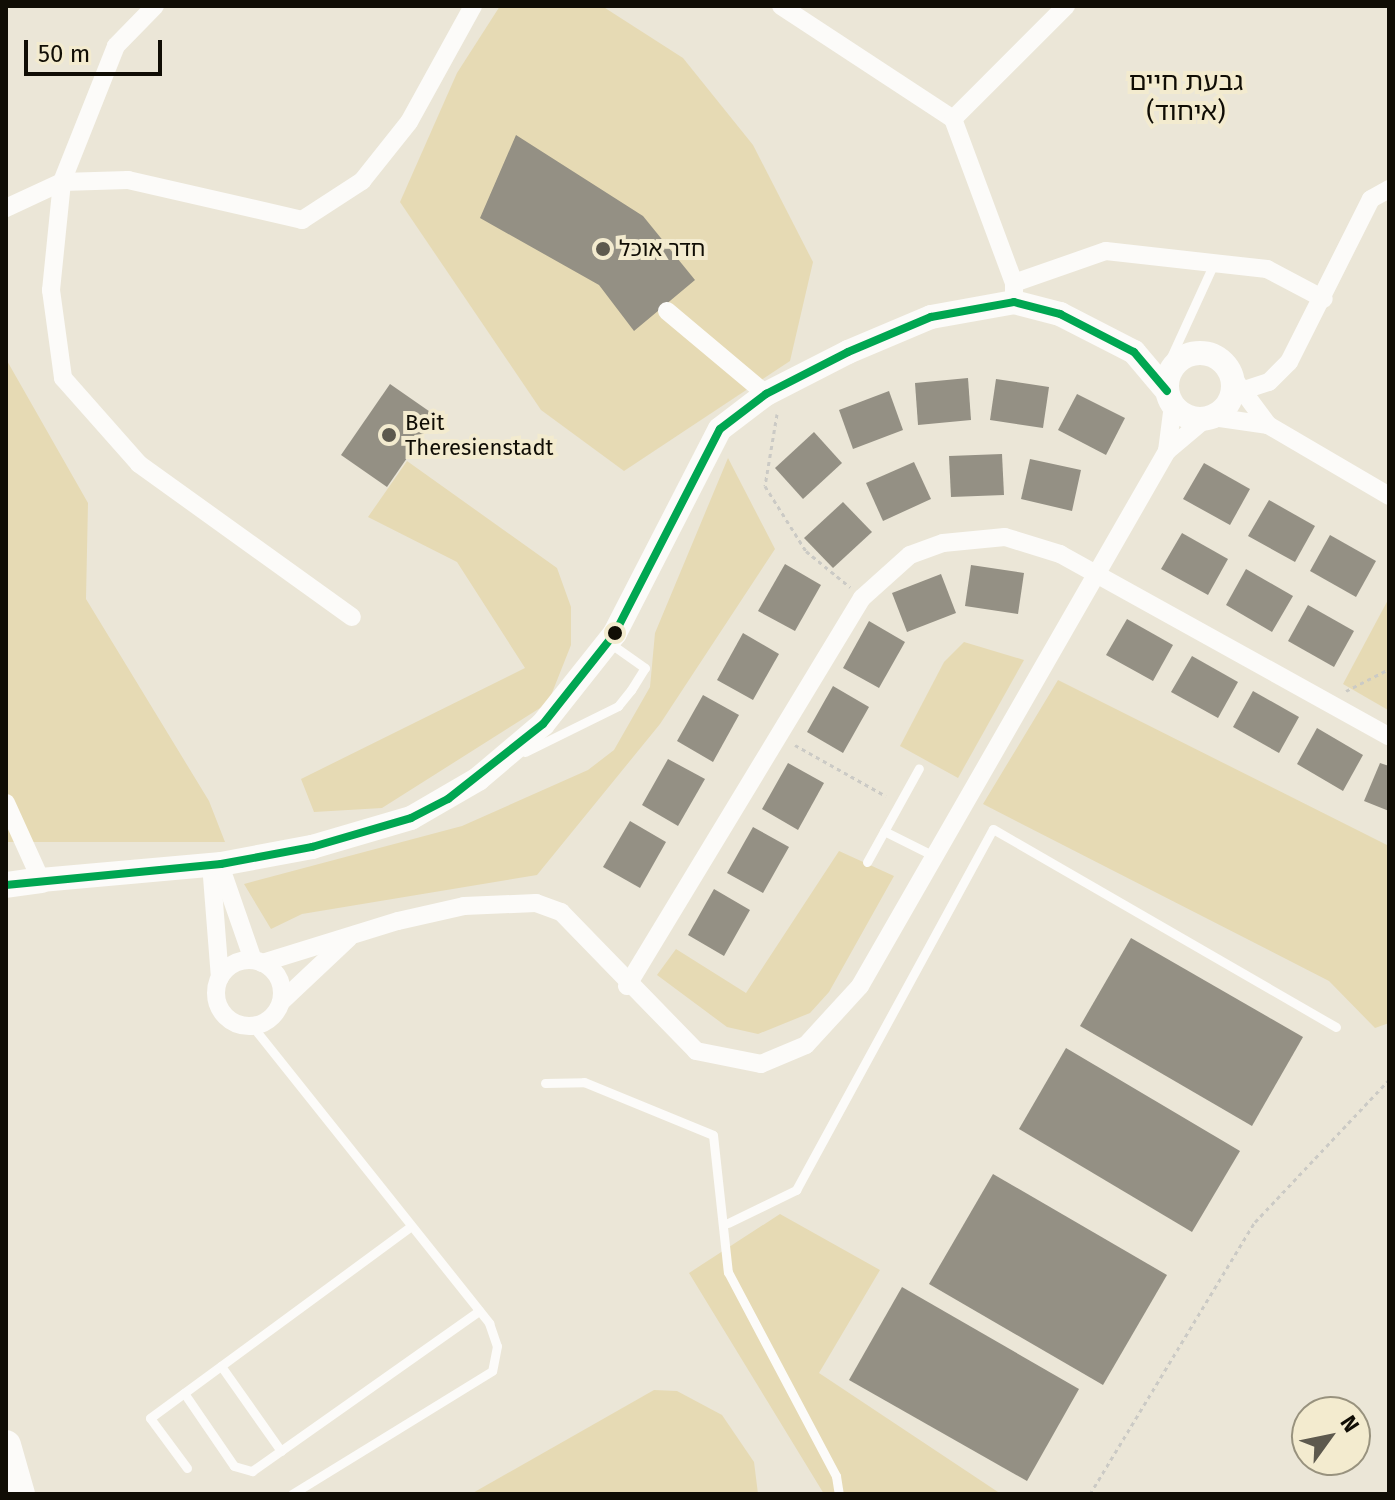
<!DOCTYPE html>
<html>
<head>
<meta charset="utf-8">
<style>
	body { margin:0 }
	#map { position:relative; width:1395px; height:1500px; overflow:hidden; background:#ebe6d7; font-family:"Fira Sans","Noto Sans Hebrew",sans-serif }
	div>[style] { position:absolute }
	.green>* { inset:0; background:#e6dab4 }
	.building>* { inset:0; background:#949084 }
	.path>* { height:3px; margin-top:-1.5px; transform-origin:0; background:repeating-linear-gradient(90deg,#cbcac5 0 4px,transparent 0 8px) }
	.service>* { height:9px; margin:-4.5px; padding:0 4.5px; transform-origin:4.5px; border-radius:4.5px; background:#fcfbf9 }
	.minor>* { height:18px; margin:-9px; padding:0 9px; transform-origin:9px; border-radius:9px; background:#fcfbf9 }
	.minor>.ring { margin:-9px; padding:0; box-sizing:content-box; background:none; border:18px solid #fcfbf9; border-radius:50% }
	.tertiary>* { height:24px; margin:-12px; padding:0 12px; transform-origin:12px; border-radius:12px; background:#fcfbf9 }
	.tertiary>.ring { margin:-12px; padding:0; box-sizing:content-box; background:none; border:24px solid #fcfbf9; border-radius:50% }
	.secondary>* { height:26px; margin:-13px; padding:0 13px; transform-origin:13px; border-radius:13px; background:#fcfbf9 }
	.primary>* { height:30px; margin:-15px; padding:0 15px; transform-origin:15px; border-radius:15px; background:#fcfbf9 }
	.bus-1>* { height:8px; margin:-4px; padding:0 4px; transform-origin:4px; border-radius:4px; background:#00a651 }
	.dots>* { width:22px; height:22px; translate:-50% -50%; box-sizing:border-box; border:4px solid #f3ebcf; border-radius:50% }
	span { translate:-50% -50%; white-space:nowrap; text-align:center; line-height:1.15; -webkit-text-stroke:8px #f3ebcf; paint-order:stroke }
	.poi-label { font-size:22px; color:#100d05 }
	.left { translate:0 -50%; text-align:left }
	.quarter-label { font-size:26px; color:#100d05 }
	.frame { position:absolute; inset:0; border:8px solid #100d05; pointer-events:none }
	.north { position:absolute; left:1291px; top:1396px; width:80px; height:80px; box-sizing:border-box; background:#f3ebcf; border:2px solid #98927e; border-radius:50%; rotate:57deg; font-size:22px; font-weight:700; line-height:32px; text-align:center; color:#100d05 }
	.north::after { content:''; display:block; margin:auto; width:28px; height:36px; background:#5d594e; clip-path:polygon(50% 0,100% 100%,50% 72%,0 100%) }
	.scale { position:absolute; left:24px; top:40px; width:138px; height:36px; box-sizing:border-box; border:4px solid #100d05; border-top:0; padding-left:10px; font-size:24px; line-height:28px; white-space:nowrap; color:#100d05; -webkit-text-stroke:6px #f3ebcf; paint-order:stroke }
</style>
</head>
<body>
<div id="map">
	<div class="green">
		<div style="clip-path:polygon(500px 6px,602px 6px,683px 58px,753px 145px,813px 262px,790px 361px,624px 471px,541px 410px,400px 202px,457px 73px)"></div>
		<div style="clip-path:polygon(6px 359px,88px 503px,86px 599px,209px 801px,225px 842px,6px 842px)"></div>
		<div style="clip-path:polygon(728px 458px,775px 549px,660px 724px,537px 875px,302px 914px,271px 929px,244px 884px,462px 826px,588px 770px,614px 750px,650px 687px,655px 633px)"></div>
		<div style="clip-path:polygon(407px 461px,557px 568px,571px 607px,571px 645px,548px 703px,382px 808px,314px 812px,301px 779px,525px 668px,457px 562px,368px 517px)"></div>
		<div style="clip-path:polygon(1389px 598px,1389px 707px,1388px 710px,1343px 684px)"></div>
		<div style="clip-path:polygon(964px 642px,1024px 660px,958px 778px,900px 746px,944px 662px)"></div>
		<div style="clip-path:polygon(1058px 680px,1389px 846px,1389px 1023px,1375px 1028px,1329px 981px,983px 804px)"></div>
		<div style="clip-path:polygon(839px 851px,894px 876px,829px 992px,810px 1013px,758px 1034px,727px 1027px,657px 975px,676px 949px,746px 993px)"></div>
		<div style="clip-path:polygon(780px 1214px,880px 1270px,819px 1373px,1001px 1494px,824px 1494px,689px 1273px)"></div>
		<div style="clip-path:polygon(654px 1390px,677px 1391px,722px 1415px,754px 1462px,758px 1494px,471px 1494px)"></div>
	</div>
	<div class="building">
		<div style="clip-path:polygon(516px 135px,643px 216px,695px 280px,634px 331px,599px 285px,480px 218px)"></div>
		<div style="clip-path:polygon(968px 378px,971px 420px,918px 425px,915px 383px)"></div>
		<div style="clip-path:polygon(996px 379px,1049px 387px,1043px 428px,990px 420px)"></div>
		<div style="clip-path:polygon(390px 384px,436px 416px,387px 487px,341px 455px)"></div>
		<div style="clip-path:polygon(889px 391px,903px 430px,853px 449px,839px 410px)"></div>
		<div style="clip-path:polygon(1077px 394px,1125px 418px,1106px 455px,1058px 430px)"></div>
		<div style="clip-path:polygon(814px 432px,842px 463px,803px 499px,775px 468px)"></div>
		<div style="clip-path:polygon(1002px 454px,1004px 495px,951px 497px,949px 456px)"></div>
		<div style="clip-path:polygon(1030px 459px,1081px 470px,1072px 511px,1021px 499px)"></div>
		<div style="clip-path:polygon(914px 462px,931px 499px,883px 521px,866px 483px)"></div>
		<div style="clip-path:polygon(1204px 463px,1250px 489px,1230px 525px,1183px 499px)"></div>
		<div style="clip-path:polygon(1269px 500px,1315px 526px,1295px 562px,1248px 536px)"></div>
		<div style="clip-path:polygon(843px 502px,872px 532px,833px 568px,804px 538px)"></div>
		<div style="clip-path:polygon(1182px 533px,1228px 559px,1208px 595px,1161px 569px)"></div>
		<div style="clip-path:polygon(1330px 535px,1376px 561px,1356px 597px,1310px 571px)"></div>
		<div style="clip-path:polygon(785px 564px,821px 585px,795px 631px,758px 611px)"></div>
		<div style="clip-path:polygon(971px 565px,1024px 573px,1018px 614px,965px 606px)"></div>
		<div style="clip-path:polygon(1246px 569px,1293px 596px,1272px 632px,1226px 605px)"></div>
		<div style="clip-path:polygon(941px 574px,956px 613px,907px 632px,892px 593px)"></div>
		<div style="clip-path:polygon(1308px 605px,1354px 631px,1334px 667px,1288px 641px)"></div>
		<div style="clip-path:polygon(1127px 619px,1173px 645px,1153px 681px,1106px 655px)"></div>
		<div style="clip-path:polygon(869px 621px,905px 642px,879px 688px,843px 668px)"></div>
		<div style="clip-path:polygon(743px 633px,779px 654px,753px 700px,717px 680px)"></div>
		<div style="clip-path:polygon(1192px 656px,1238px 682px,1218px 718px,1171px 692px)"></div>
		<div style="clip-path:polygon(833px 686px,869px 707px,843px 753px,807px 732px)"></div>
		<div style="clip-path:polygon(1253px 691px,1299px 717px,1279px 753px,1233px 727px)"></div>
		<div style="clip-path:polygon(703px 695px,739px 715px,713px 762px,677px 741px)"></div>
		<div style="clip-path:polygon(1317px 728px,1363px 755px,1343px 791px,1297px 764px)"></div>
		<div style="clip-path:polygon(668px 759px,705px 779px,678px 826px,642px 805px)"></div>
		<div style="clip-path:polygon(788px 763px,824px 783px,798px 830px,762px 809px)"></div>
		<div style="clip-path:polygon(1380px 763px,1389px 766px,1389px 811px,1364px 801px)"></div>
		<div style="clip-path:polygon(630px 821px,666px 842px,640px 888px,603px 867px)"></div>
		<div style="clip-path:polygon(753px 827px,789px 847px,763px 893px,727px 873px)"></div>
		<div style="clip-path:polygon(714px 889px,750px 910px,724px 956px,688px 935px)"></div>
		<div style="clip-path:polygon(1131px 938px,1303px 1037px,1252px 1126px,1080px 1026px)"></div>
		<div style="clip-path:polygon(1066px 1048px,1240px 1151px,1192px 1232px,1019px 1129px)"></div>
		<div style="clip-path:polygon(993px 1174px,1167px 1275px,1103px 1385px,929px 1284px)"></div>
		<div style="clip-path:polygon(902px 1287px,1079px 1389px,1027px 1481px,849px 1380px)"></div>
	</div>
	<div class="path">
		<div style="left:777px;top:414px;width:73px;rotate:99.5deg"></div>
		<div style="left:765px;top:486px;width:77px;rotate:57.8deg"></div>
		<div style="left:806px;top:551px;width:57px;rotate:39.3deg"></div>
		<div style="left:1346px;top:691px;width:48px;rotate:-27.1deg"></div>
		<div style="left:795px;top:745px;width:104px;rotate:29.3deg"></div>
		<div style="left:1090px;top:1494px;width:318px;rotate:-58.8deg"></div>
		<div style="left:1255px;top:1222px;width:195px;rotate:-46.7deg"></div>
	</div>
	<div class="service">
		<div style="left:1171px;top:357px;width:103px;rotate:-65.4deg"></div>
		<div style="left:525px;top:752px;width:104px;rotate:-26.3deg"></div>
		<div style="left:618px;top:706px;width:21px;rotate:-51deg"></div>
		<div style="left:631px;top:690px;width:26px;rotate:-58deg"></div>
		<div style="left:645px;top:668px;width:42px;rotate:-144.8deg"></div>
		<div style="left:884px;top:831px;width:56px;rotate:26.6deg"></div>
		<div style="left:867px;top:862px;width:107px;rotate:-61deg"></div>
		<div style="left:253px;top:1027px;width:379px;rotate:51.4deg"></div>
		<div style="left:489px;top:1323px;width:24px;rotate:71deg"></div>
		<div style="left:497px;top:1346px;width:25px;rotate:101deg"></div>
		<div style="left:492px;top:1371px;width:235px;rotate:148.4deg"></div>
		<div style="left:545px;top:1083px;width:39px;rotate:-1deg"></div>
		<div style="left:584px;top:1082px;width:139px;rotate:22.3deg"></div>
		<div style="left:713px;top:1135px;width:138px;rotate:83.8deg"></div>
		<div style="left:728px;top:1272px;width:231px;rotate:62.1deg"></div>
		<div style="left:836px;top:1476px;width:18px;rotate:81deg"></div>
		<div style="left:728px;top:1223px;width:76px;rotate:-25.9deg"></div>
		<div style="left:796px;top:1190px;width:411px;rotate:-61.4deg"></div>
		<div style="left:993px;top:829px;width:396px;rotate:30deg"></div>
		<div style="left:221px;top:1366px;width:104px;rotate:54.8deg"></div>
		<div style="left:184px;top:1393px;width:88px;rotate:55.6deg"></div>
		<div style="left:234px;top:1466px;width:19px;rotate:16deg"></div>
		<div style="left:252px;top:1471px;width:278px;rotate:-35.2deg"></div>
		<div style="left:187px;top:1468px;width:62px;rotate:-126.5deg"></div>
		<div style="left:150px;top:1418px;width:321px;rotate:-36.3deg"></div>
	</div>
	<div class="minor">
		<div style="left:155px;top:6px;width:56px;rotate:134.3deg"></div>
		<div style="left:116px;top:46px;width:146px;rotate:111.7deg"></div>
		<div style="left:62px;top:182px;width:109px;rotate:95.8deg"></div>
		<div style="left:51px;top:290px;width:89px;rotate:82.2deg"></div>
		<div style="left:63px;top:378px;width:115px;rotate:48.5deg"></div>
		<div style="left:139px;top:464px;width:262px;rotate:35.7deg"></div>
		<div style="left:781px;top:6px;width:206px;rotate:33.3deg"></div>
		<div style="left:6px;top:208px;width:62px;rotate:-24.9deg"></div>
		<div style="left:62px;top:182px;width:66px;rotate:-1.7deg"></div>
		<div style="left:128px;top:180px;width:179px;rotate:12.9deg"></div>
		<div style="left:302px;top:220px;width:72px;rotate:-33deg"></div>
		<div style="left:362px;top:181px;width:75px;rotate:-51.5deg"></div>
		<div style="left:409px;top:122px;width:132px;rotate:-61.1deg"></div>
		<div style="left:1014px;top:283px;width:97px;rotate:-19.2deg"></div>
		<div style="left:1106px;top:251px;width:162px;rotate:6.4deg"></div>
		<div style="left:1267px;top:269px;width:64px;rotate:27.8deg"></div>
		<div style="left:1014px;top:302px;width:19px;rotate:-90deg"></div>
		<div style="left:1014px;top:283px;width:175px;rotate:-110.4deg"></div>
		<div style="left:953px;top:119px;width:160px;rotate:-45deg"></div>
		<div style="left:667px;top:311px;width:129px;rotate:40deg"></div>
		<div style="left:1231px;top:375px;width:62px;rotate:53.5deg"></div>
		<div style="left:1241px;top:391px;width:29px;rotate:-18deg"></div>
		<div style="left:1269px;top:382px;width:28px;rotate:-45deg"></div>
		<div style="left:1289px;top:362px;width:182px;rotate:-63.3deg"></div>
		<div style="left:1371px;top:199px;width:21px;rotate:-29deg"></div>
		<div style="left:1213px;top:417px;width:56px;rotate:8.3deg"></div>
		<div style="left:1268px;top:425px;width:140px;rotate:30.4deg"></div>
		<div style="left:1167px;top:451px;width:46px;rotate:-82.6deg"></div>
		<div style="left:6px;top:803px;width:85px;rotate:65.6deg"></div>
		<div style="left:211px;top:864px;width:114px;rotate:85.5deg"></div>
		<div style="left:221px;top:868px;width:97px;rotate:70.8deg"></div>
		<div class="ring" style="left:216px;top:960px;width:48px;height:48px"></div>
		<div style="left:262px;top:963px;width:142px;rotate:-17.2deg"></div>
		<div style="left:398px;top:921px;width:68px;rotate:-12.8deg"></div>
		<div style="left:464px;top:906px;width:72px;rotate:-2.4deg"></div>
		<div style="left:536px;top:903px;width:27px;rotate:20deg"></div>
		<div style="left:561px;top:912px;width:194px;rotate:45.8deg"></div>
		<div style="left:696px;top:1051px;width:66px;rotate:11.3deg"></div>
		<div style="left:761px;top:1064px;width:49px;rotate:-22.9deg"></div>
		<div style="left:806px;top:1045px;width:80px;rotate:-47.5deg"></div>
		<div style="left:860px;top:986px;width:617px;rotate:-60.15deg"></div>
		<div style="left:1167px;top:451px;width:48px;rotate:-40deg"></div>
		<div style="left:627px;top:986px;width:454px;rotate:-58.8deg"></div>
		<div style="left:862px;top:598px;width:64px;rotate:-41.9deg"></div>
		<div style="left:910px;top:555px;width:35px;rotate:-20deg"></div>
		<div style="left:943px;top:543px;width:62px;rotate:-5.5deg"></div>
		<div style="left:1005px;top:537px;width:58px;rotate:17.2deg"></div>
		<div style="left:1060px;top:554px;width:376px;rotate:29deg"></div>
		<div style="left:281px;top:1002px;width:93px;rotate:-43.3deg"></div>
	</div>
	<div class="tertiary">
		<div class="ring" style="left:1167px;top:353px;width:42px;height:42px"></div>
		<div style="left:41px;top:880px;width:181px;rotate:-5.1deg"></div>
		<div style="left:221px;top:864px;width:93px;rotate:-10.6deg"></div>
		<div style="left:312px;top:847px;width:103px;rotate:-16.3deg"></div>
		<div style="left:411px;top:818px;width:78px;rotate:-30.2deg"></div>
		<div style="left:478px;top:779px;width:85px;rotate:-40.2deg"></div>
		<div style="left:543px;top:724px;width:116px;rotate:-51.6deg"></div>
		<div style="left:615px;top:633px;width:229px;rotate:-62.8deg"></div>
		<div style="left:720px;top:429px;width:58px;rotate:-37.3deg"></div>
		<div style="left:766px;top:394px;width:92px;rotate:-27.1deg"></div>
		<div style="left:848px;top:352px;width:90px;rotate:-22.9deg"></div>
		<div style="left:931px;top:317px;width:84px;rotate:-10.2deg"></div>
		<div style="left:1014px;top:302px;width:48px;rotate:14.6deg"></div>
		<div style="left:1060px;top:314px;width:83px;rotate:27.2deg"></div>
		<div style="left:1134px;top:352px;width:51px;rotate:49.8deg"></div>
	</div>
	<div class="secondary">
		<div style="left:6px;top:885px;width:35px;rotate:-8deg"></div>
	</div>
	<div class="primary">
		<div style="left:6px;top:1445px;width:51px;rotate:74.1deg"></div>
	</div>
	<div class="bus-1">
		<div style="left:6px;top:885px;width:216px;rotate:-5.6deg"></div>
		<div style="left:221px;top:864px;width:93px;rotate:-10.6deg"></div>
		<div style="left:312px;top:847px;width:103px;rotate:-16.3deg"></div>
		<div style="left:411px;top:818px;width:42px;rotate:-27.2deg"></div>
		<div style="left:448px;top:799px;width:121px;rotate:-38.3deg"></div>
		<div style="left:543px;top:724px;width:116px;rotate:-51.6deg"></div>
		<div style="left:615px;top:633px;width:229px;rotate:-62.8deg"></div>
		<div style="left:720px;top:429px;width:58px;rotate:-37.3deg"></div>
		<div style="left:766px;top:394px;width:92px;rotate:-27.1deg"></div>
		<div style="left:848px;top:352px;width:90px;rotate:-22.9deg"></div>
		<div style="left:931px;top:317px;width:84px;rotate:-10.2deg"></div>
		<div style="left:1014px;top:302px;width:48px;rotate:14.6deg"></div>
		<div style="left:1060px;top:314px;width:83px;rotate:27.2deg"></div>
		<div style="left:1134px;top:352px;width:51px;rotate:49.8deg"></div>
	</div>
	<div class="dots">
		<div style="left:603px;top:249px;background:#5d594e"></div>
		<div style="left:389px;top:435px;background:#5d594e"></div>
		<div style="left:615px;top:633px;background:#100d05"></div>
	</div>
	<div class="poi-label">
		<span class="left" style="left:619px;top:249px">חדר אוכל</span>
		<span class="left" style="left:405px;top:435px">Beit<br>Theresienstadt</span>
	</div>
	<div class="quarter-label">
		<span style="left:1186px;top:97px">גבעת חיים<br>(איחוד)</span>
	</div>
	<div class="frame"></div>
	<div class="north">N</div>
	<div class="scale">50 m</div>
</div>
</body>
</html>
